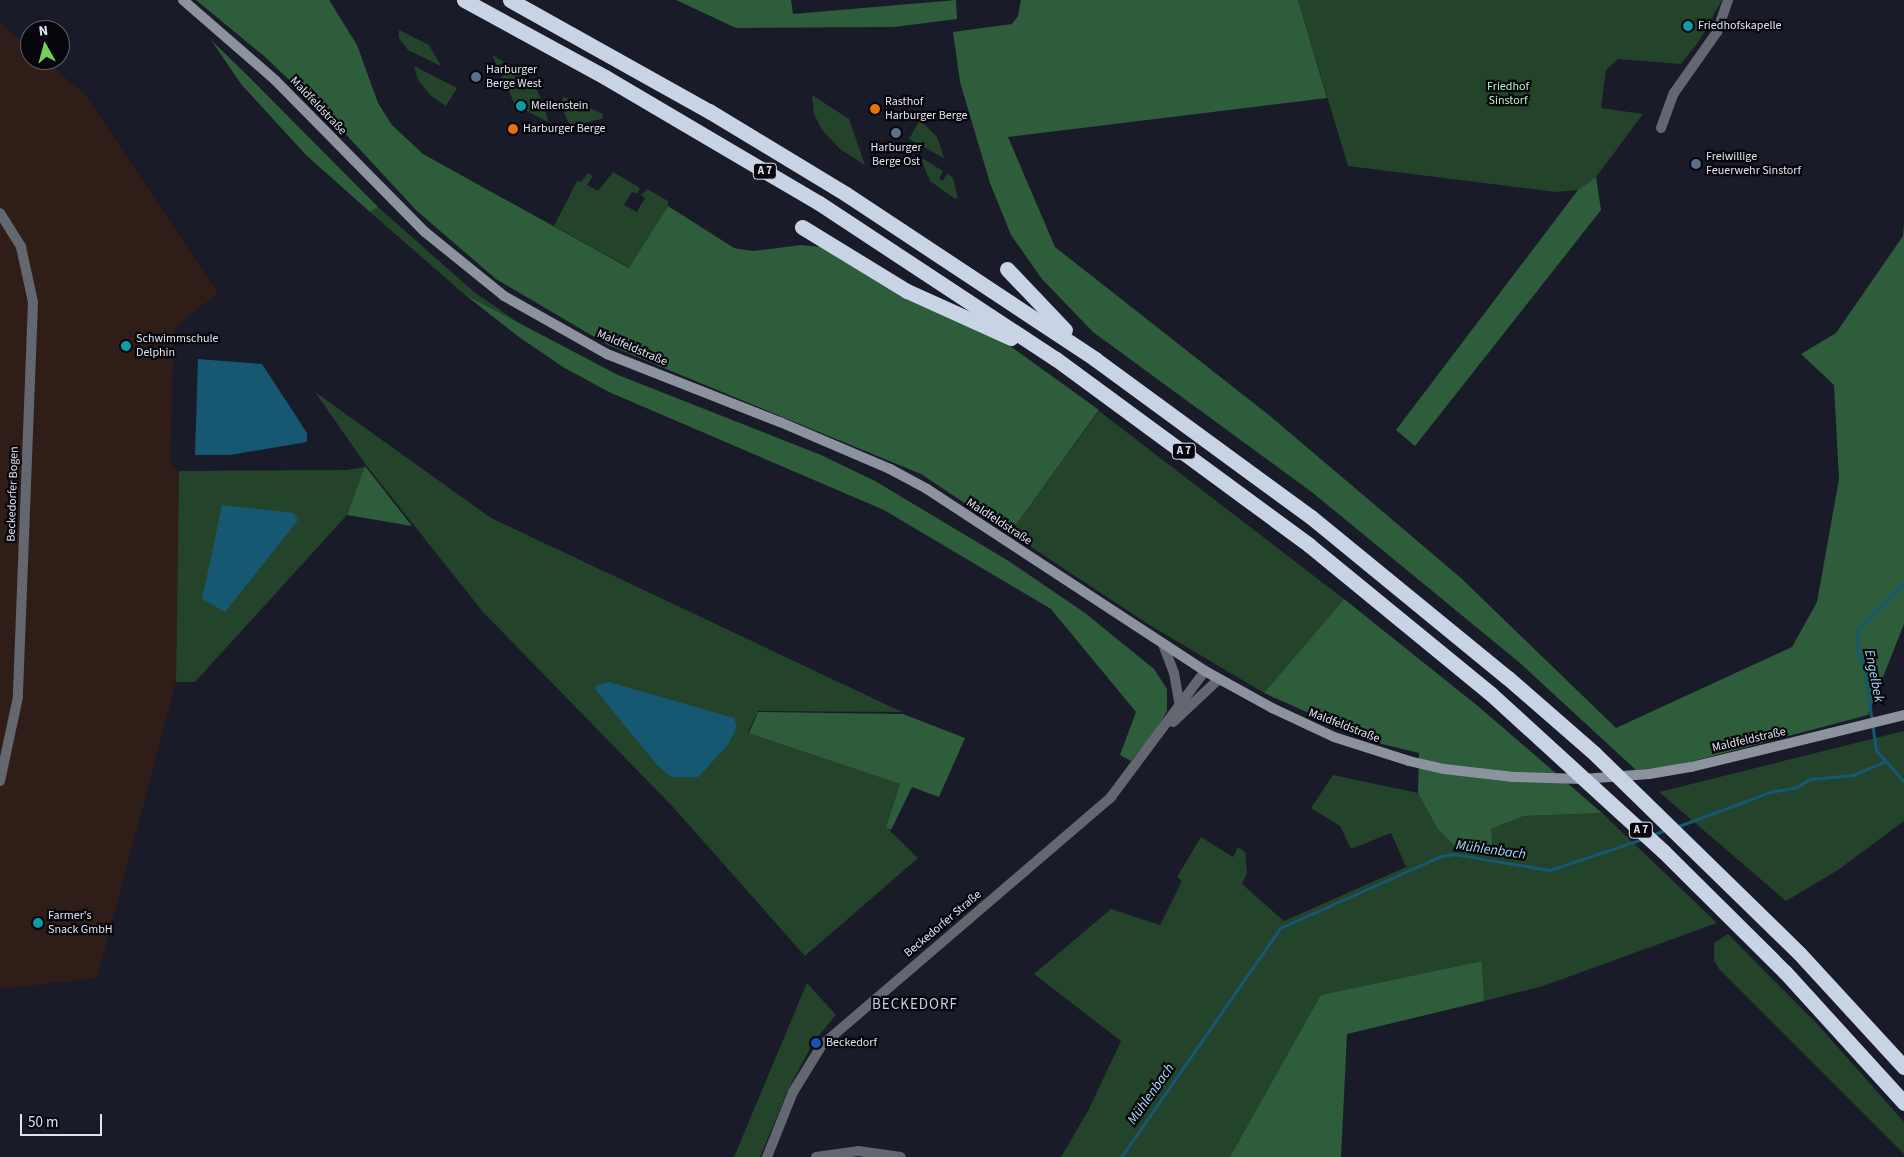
<!DOCTYPE html>
<html>
<head>
<meta charset="utf-8">
<style>
	body { margin:0 }
	#map { position:relative; width:1904px; height:1157px; overflow:hidden; background:#191b29; font-family:"Source Sans 3",sans-serif }
	div>[style] { position:absolute }
	.industrial>* { inset:0; background:#2f1e17 }
	.green>* { inset:0; background:#23432b }
	.forest>* { inset:0; background:#2e5d3b }
	.water>* { inset:0; background:#165872 }
	.stream>* { height:3px; margin:-1.5px; padding:0 1.5px; transform-origin:1.5px; border-radius:1.5px; background:#165872 }
	.minor>* { height:10px; margin:-5px; padding:0 5px; transform-origin:5px; border-radius:5px; background:#63676f }
	.tertiary>* { height:10px; margin:-5px; padding:0 5px; transform-origin:5px; border-radius:5px; background:#63676f }
	.secondary>* { height:10px; margin:-5px; padding:0 5px; transform-origin:5px; border-radius:5px; background:#8c939e }
	.motorway>* { height:15px; margin:-7.5px; padding:0 7.5px; transform-origin:7.5px; border-radius:7.5px; background:#c9d3e6 }
	.motorway-bridge>* { height:15px; margin:-7.5px; padding:0 7.5px; transform-origin:7.5px; border-radius:7.5px; background:#c9d3e6 }
	.dots>* { width:14px; height:14px; translate:-50% -50%; box-sizing:border-box; border:2px solid #06060c; border-radius:50% }
	span { translate:-50% -50%; white-space:nowrap; text-align:center; line-height:1.15; -webkit-text-stroke:4.5px #06060c; paint-order:stroke }
	.shield-label span { padding:1px 4px; background:#06060c; border:1px solid; border-radius:4px; -webkit-text-stroke-width:0 }
	.shield-label { font-size:11px; color:#e1e3ee; font-weight:700 }
	.poi-label { font-size:12px; color:#e1e3ee }
	.left { translate:0 -50%; text-align:left }
	.park-label { font-size:12px; color:#acf5bc }
	.street-label { font-size:12px; color:#e1e3ee }
	.water-label { font-size:14px; color:#a9ddf6; font-style:italic }
	.quarter-label { font-size:15px; color:#cacde1; letter-spacing:1px }
	.north { position:absolute; left:20px; top:20px; width:50px; height:50px; box-sizing:border-box; background:#06060c; border:1px solid #5e5e66; border-radius:50%; rotate:353deg; font-size:14px; font-weight:700; line-height:20px; text-align:center; color:#e1e3ee }
	.north::after { content:''; display:block; margin:auto; width:18px; height:22px; background:#73d25d; clip-path:polygon(50% 0,100% 100%,50% 72%,0 100%) }
	.scale { position:absolute; left:20px; top:1114px; width:82px; height:22px; box-sizing:border-box; border:2px solid #e1e3ee; border-top:0; padding-left:6px; font-size:15px; line-height:18px; white-space:nowrap; color:#e1e3ee; -webkit-text-stroke:4px #06060c; paint-order:stroke }
</style>
</head>
<body>
<div id="map">
	<div class="industrial">
		<div style="clip-path:polygon(0 23px,30px 48px,30px 60px,44px 60px,85px 94px,218px 293px,174px 328px,170px 464px,179px 471px,176px 682px,97px 978px,0 989px)"></div>
	</div>
	<div class="green">
		<div style="clip-path:polygon(1298px 0,1722px 0,1699px 41px,1681px 64px,1618px 59px,1606px 70px,1601px 108px,1643px 114px,1596px 177px,1578px 190px,1556px 192px,1348px 166px)"></div>
		<div style="clip-path:polygon(399px 30px,429px 45px,441px 66px,408px 50px,399px 38px)"></div>
		<div style="clip-path:polygon(492px 55px,510px 65px,534px 85px,544px 104px,548px 122px,515px 105px)"></div>
		<div style="clip-path:polygon(414px 66px,457px 88px,446px 106px,430px 95px,418px 80px)"></div>
		<div style="clip-path:polygon(812px 95px,849px 119px,865px 165px,840px 149px,822px 130px,814px 114px)"></div>
		<div style="clip-path:polygon(564px 97px,603px 114px,602px 119px,573px 125px,569px 123px,559px 103px)"></div>
		<div style="clip-path:polygon(920px 120px,937px 137px,944px 158px,909px 139px)"></div>
		<div style="clip-path:polygon(920px 157px,943px 171px,939px 179px,943px 181px,947px 173px,953px 178px,958px 198px,955px 199px,930px 181px)"></div>
		<div style="clip-path:polygon(613px 172px,640px 188px,637px 194px,632px 192px,624px 205px,637px 212px,645px 198px,641px 195px,647px 189px,668px 201px,668px 206px,630px 268px,554px 226px,577px 181px,581px 182px,588px 173px,593px 176px,587px 185px,598px 191px)"></div>
		<div style="clip-path:polygon(378px 207px,474px 292px,519px 323px,464px 294px,370px 212px)"></div>
		<div style="clip-path:polygon(315px 392px,491px 518px,902px 712px,758px 711px,748px 732px,900px 784px,887px 828px,918px 858px,805px 956px,673px 807px,483px 612px,366px 465px)"></div>
		<div style="clip-path:polygon(1099px 411px,1344px 599px,1264px 693px,1148px 624px,1010px 533px)"></div>
		<div style="clip-path:polygon(365px 467px,347px 515px,195px 682px,176px 682px,179px 471px,347px 470px)"></div>
		<div style="clip-path:polygon(1904px 731px,1904px 821px,1838px 870px,1786px 901px,1659px 792px)"></div>
		<div style="clip-path:polygon(1333px 775px,1418px 793px,1437px 828px,1491px 829px,1524px 816px,1602px 813px,1717px 923px,1543px 986px,1484px 1001px,1482px 961px,1322px 995px,1230px 1157px,1061px 1157px,1089px 1109px,1121px 1041px,1034px 974px,1111px 909px,1160px 925px,1182px 881px,1177px 877px,1201px 837px,1233px 857px,1238px 847px,1245px 852px,1247px 873px,1242px 884px,1284px 921px,1406px 867px,1391px 833px,1351px 849px,1340px 826px,1311px 808px)"></div>
		<div style="clip-path:polygon(1728px 934px,1819px 1026px,1904px 1122px,1904px 1154px,1719px 969px,1714px 960px,1714px 943px)"></div>
		<div style="clip-path:polygon(807px 983px,836px 1015px,814px 1041px,789px 1088px,760px 1157px,734px 1157px)"></div>
	</div>
	<div class="forest">
		<div style="clip-path:polygon(196px 0,329px 0,357px 45px,378px 103px,392px 125px,423px 154px,629px 268px,668px 206px,734px 248px,753px 251px,801px 245px,821px 247px,900px 296px,1006px 343px,1099px 410px,1010px 533px,921px 474px,608px 345px,496px 279px,417px 211px,340px 128px,264px 56px)"></div>
		<div style="clip-path:polygon(676px 0,791px 0,793px 14px,956px 0,957px 19px,894px 27px,736px 28px)"></div>
		<div style="clip-path:polygon(1021px 0,1298px 0,1327px 98px,1008px 137px,1055px 247px,1270px 416px,1461px 578px,1616px 728px,1792px 647px,1817px 602px,1839px 479px,1834px 385px,1801px 354px,1836px 333px,1903px 236px,1904px 222px,1904px 624px,1868px 715px,1675px 766px,1636px 770px,1520px 663px,1313px 493px,1093px 332px,1042px 279px,1011px 235px,990px 183px,960px 82px,953px 32px,1012px 24px,1018px 16px)"></div>
		<div style="clip-path:polygon(211px 40px,246px 74px,378px 207px,370px 212px,306px 155px,241px 84px)"></div>
		<div style="clip-path:polygon(1596px 177px,1601px 210px,1415px 446px,1396px 430px,1578px 190px)"></div>
		<div style="clip-path:polygon(464px 294px,618px 375px,821px 455px,875px 481px,1007px 560px,1085px 613px,1154px 669px,1167px 689px,1167px 711px,1158px 727px,1131px 761px,1120px 755px,1136px 712px,1051px 609px,884px 510px,609px 392px,563px 367px,519px 337px)"></div>
		<div style="clip-path:polygon(365px 466px,412px 526px,347px 515px)"></div>
		<div style="clip-path:polygon(1344px 599px,1479px 707px,1602px 813px,1524px 816px,1491px 829px,1493px 856px,1462px 853px,1437px 828px,1418px 793px,1419px 753px,1374px 742px,1264px 693px)"></div>
		<div style="clip-path:polygon(758px 712px,903px 714px,965px 738px,939px 797px,912px 787px,891px 830px,886px 828px,900px 784px,749px 733px)"></div>
		<div style="clip-path:polygon(1482px 961px,1484px 1001px,1347px 1034px,1341px 1157px,1230px 1157px,1321px 995px)"></div>
	</div>
	<div class="water">
		<div style="clip-path:polygon(198px 359px,262px 364px,307px 433px,307px 442px,230px 455px,195px 455px)"></div>
		<div style="clip-path:polygon(222px 505px,293px 513px,298px 520px,225px 612px,202px 599px)"></div>
		<div style="clip-path:polygon(609px 682px,734px 718px,737px 727px,727px 746px,698px 777px,671px 777px,657px 765px,595px 689px,597px 685px)"></div>
	</div>
	<div class="stream">
		<div style="left:1904px;top:583px;width:65px;rotate:135deg"></div>
		<div style="left:1858px;top:629px;width:21px;rotate:93deg"></div>
		<div style="left:1857px;top:650px;width:17px;rotate:66deg"></div>
		<div style="left:1864px;top:666px;width:85px;rotate:81.9deg"></div>
		<div style="left:1876px;top:750px;width:43px;rotate:48.8deg"></div>
		<div style="left:1676px;top:827px;width:100px;rotate:-20.4deg"></div>
		<div style="left:1770px;top:792px;width:27px;rotate:-10deg"></div>
		<div style="left:1797px;top:787px;width:15px;rotate:-32deg"></div>
		<div style="left:1810px;top:779px;width:43px;rotate:-5.3deg"></div>
		<div style="left:1853px;top:775px;width:33px;rotate:-23deg"></div>
		<div style="left:1652px;top:835px;width:14px;rotate:-21deg"></div>
		<div style="left:1121px;top:1157px;width:279px;rotate:-55.2deg"></div>
		<div style="left:1280px;top:928px;width:176px;rotate:-24.1deg"></div>
		<div style="left:1441px;top:856px;width:13px;rotate:-9deg"></div>
		<div style="left:1454px;top:854px;width:97px;rotate:9.5deg"></div>
		<div style="left:1550px;top:870px;width:97px;rotate:-18.6deg"></div>
	</div>
	<div class="minor">
		<div style="left:1661px;top:128px;width:37px;rotate:-70deg"></div>
		<div style="left:1674px;top:93px;width:75px;rotate:-54.8deg"></div>
		<div style="left:1717px;top:32px;width:34px;rotate:-71deg"></div>
		<div style="left:0;top:213px;width:40px;rotate:58deg"></div>
		<div style="left:21px;top:247px;width:56px;rotate:77.7deg"></div>
		<div style="left:33px;top:302px;width:395px;rotate:92.2deg"></div>
		<div style="left:18px;top:697px;width:86px;rotate:102.1deg"></div>
		<div style="left:816px;top:1157px;width:42px;rotate:-8.1deg"></div>
		<div style="left:858px;top:1151px;width:43px;rotate:7.9deg"></div>
	</div>
	<div class="tertiary">
		<div style="left:1164px;top:647px;width:28px;rotate:69deg"></div>
		<div style="left:1174px;top:673px;width:34px;rotate:80deg"></div>
		<div style="left:1173px;top:722px;width:63px;rotate:-43.1deg"></div>
		<div style="left:767px;top:1157px;width:70px;rotate:-68.2deg"></div>
		<div style="left:793px;top:1092px;width:55px;rotate:-58.3deg"></div>
		<div style="left:822px;top:1045px;width:381px;rotate:-40.6deg"></div>
		<div style="left:1111px;top:797px;width:157px;rotate:-53.3deg"></div>
	</div>
	<div class="secondary">
		<div style="left:183px;top:0;width:122px;rotate:41deg"></div>
		<div style="left:275px;top:80px;width:214px;rotate:45.4deg"></div>
		<div style="left:425px;top:232px;width:102px;rotate:39deg"></div>
		<div style="left:504px;top:296px;width:118px;rotate:29.4deg"></div>
		<div style="left:607px;top:354px;width:186px;rotate:21.5deg"></div>
		<div style="left:780px;top:422px;width:120px;rotate:23.1deg"></div>
		<div style="left:890px;top:469px;width:42px;rotate:28.4deg"></div>
		<div style="left:927px;top:489px;width:332px;rotate:33.2deg"></div>
		<div style="left:1205px;top:671px;width:77px;rotate:28.9deg"></div>
		<div style="left:1272px;top:708px;width:68px;rotate:25.1deg"></div>
		<div style="left:1334px;top:737px;width:79px;rotate:17.7deg"></div>
		<div style="left:1409px;top:761px;width:36px;rotate:13deg"></div>
		<div style="left:1444px;top:769px;width:70px;rotate:6.5deg"></div>
		<div style="left:1514px;top:777px;width:69px;rotate:1.7deg"></div>
		<div style="left:1583px;top:779px;width:66px;rotate:-4.3deg"></div>
		<div style="left:1649px;top:774px;width:43px;rotate:-9.5deg"></div>
		<div style="left:1691px;top:767px;width:219px;rotate:-13.7deg"></div>
	</div>
	<div class="motorway">
		<div style="left:464px;top:0;width:161px;rotate:28.6deg"></div>
		<div style="left:605px;top:77px;width:248px;rotate:30.5deg"></div>
		<div style="left:819px;top:203px;width:284px;rotate:33.4deg"></div>
		<div style="left:1056px;top:359px;width:314px;rotate:36.3deg"></div>
		<div style="left:1309px;top:545px;width:235px;rotate:39.3deg"></div>
		<div style="left:510px;top:0;width:228px;rotate:29.2deg"></div>
		<div style="left:709px;top:111px;width:160px;rotate:31.2deg"></div>
		<div style="left:846px;top:194px;width:299px;rotate:33.5deg"></div>
		<div style="left:1095px;top:359px;width:268px;rotate:36.2deg"></div>
		<div style="left:1311px;top:517px;width:254px;rotate:39.3deg"></div>
		<div style="left:802px;top:227px;width:123px;rotate:31.4deg"></div>
		<div style="left:907px;top:291px;width:114px;rotate:24.3deg"></div>
		<div style="left:1007px;top:269px;width:84px;rotate:46.4deg"></div>
		<div style="left:1799px;top:953px;width:155px;rotate:47.4deg"></div>
		<div style="left:1785px;top:972px;width:177px;rotate:47.7deg"></div>
	</div>
	<div class="motorway-bridge">
		<div style="left:1508px;top:678px;width:114px;rotate:41.1deg"></div>
		<div style="left:1594px;top:753px;width:286px;rotate:44.3deg"></div>
		<div style="left:1491px;top:694px;width:233px;rotate:42.4deg"></div>
		<div style="left:1663px;top:851px;width:172px;rotate:44.8deg"></div>
	</div>
	<div class="dots">
		<div style="left:1688px;top:26px;background:#0f9aa8"></div>
		<div style="left:476px;top:77px;background:#5c6f8a"></div>
		<div style="left:521px;top:106px;background:#0f9aa8"></div>
		<div style="left:875px;top:109px;background:#e8710a"></div>
		<div style="left:513px;top:129px;background:#e8710a"></div>
		<div style="left:896px;top:133px;background:#5c6f8a"></div>
		<div style="left:1696px;top:164px;background:#5c6f8a"></div>
		<div style="left:126px;top:346px;background:#0f9aa8"></div>
		<div style="left:38px;top:923px;background:#0f9aa8"></div>
		<div style="left:816px;top:1043px;background:#1a4fb4"></div>
	</div>
	<div class="shield-label">
		<span style="left:765px;top:171px">A 7</span>
		<span style="left:1184px;top:451px">A 7</span>
		<span style="left:1641px;top:830px">A 7</span>
	</div>
	<div class="poi-label">
		<span class="left" style="left:1698px;top:26px">Friedhofskapelle</span>
		<span class="left" style="left:486px;top:77px">Harburger<br>Berge West</span>
		<span class="left" style="left:885px;top:109px">Rasthof<br>Harburger Berge</span>
		<span class="left" style="left:531px;top:106px">Meilenstein</span>
		<span class="left" style="left:523px;top:129px">Harburger Berge</span>
		<span style="left:896px;top:155px">Harburger<br>Berge Ost</span>
		<span class="left" style="left:1706px;top:164px">Freiwillige<br>Feuerwehr Sinstorf</span>
		<span class="left" style="left:136px;top:346px">Schwimmschule<br>Delphin</span>
		<span class="left" style="left:48px;top:923px">Farmer's<br>Snack GmbH</span>
		<span class="left" style="left:826px;top:1043px">Beckedorf</span>
	</div>
	<div class="park-label">
		<span style="left:1508px;top:94px">Friedhof<br>Sinstorf</span>
	</div>
	<div class="street-label">
		<span style="left:318px;top:106px;rotate:46deg">Maldfeldstraße</span>
		<span style="left:632px;top:348px;rotate:23deg">Maldfeldstraße</span>
		<span style="left:13px;top:494px;rotate:-88deg">Beckedorfer Bogen</span>
		<span style="left:999px;top:522px;rotate:33deg">Maldfeldstraße</span>
		<span style="left:1344px;top:726px;rotate:21deg">Maldfeldstraße</span>
		<span style="left:1749px;top:740px;rotate:-13deg">Maldfeldstraße</span>
		<span style="left:943px;top:924px;rotate:-40deg">Beckedorfer Straße</span>
	</div>
	<div class="water-label">
		<span style="left:1874px;top:676px;rotate:79deg">Engelbek</span>
		<span style="left:1491px;top:850px;rotate:8deg">Mühlenbach</span>
		<span style="left:1151px;top:1094px;rotate:-55deg">Mühlenbach</span>
	</div>
	<div class="quarter-label">
		<span style="left:915px;top:1005px">BECKEDORF</span>
	</div>
	<div class="north">N</div>
	<div class="scale">50 m</div>
</div>
</body>
</html>
